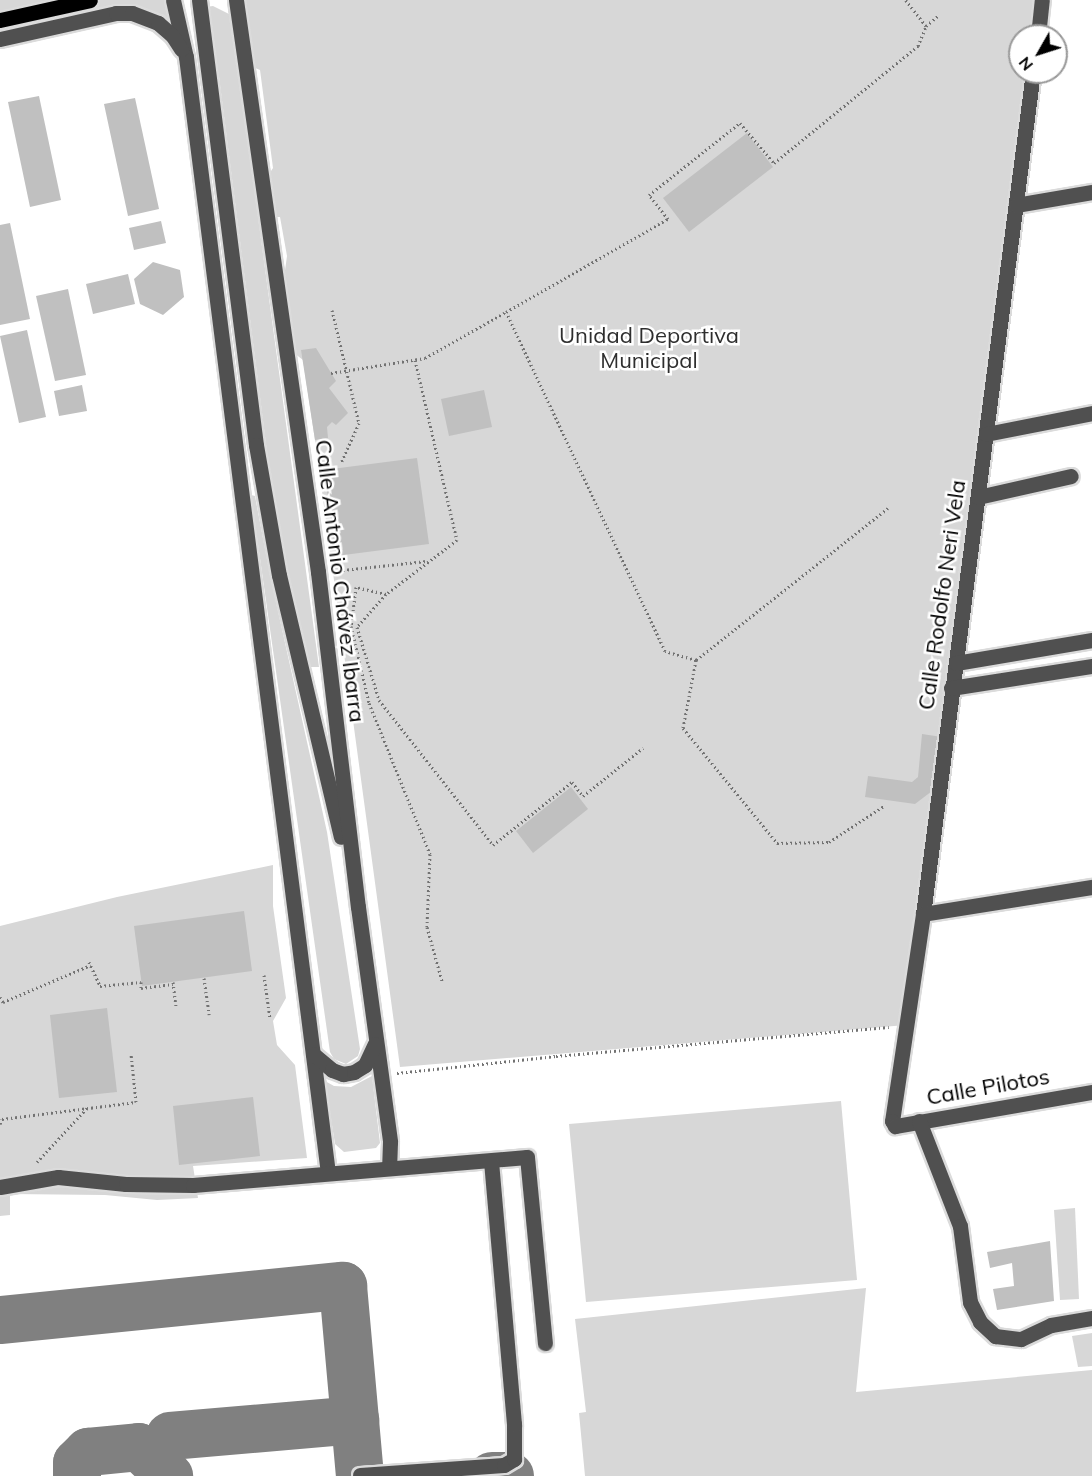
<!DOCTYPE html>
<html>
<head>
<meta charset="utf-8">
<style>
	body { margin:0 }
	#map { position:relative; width:1092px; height:1476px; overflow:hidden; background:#fff; font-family:Mulish,sans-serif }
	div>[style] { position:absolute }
	.green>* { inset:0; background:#d7d7d7 }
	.taxiway>* { height:48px; margin:-24px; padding:0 24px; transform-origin:24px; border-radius:24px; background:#808080 }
	.building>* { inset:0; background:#c0c0c0 }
	.path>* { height:3px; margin-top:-1.5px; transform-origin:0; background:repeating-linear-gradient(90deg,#727272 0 1.5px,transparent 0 4.5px) }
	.roads { filter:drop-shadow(2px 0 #dbdbdb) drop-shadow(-2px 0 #dbdbdb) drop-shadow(0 2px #dbdbdb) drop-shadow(0 -2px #dbdbdb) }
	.minor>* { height:15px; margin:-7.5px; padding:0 7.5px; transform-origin:7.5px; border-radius:7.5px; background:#505050 }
	.major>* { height:15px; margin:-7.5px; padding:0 7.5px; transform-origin:7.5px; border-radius:7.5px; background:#000 }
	span { translate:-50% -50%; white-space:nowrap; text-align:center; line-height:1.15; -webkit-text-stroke:5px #fff; paint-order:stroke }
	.park-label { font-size:22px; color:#2e2e2e }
	.street-label { font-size:22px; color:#000 }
	.north { position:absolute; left:1008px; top:24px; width:60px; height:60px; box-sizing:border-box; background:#fff; border:2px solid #999; border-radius:50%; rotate:231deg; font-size:16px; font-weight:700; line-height:24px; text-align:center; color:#000 }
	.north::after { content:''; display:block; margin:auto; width:21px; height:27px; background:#000; clip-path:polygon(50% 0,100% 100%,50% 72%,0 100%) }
</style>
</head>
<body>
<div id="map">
	<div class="green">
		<div style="clip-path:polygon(0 0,165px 0,168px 17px,165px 18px,136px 5px,120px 4px,0 30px)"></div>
		<div style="clip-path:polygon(242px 0,1044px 0,1040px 36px,1020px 36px,1020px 72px,1035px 72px,906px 1025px,400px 1067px,315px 440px,303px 360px,294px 353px,282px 292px,287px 256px,280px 217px,274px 217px,263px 183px,273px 168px,260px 70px,253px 67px,246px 46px,250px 35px)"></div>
		<div style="clip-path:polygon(213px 6px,229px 14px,232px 25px,319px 667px,306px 667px,272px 491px,219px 77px,203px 64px,206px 7px)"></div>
		<div style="clip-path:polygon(251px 495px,255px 496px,270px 575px,327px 832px,360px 1049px,358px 1056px,346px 1064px,334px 1059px,330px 1052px)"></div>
		<div style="clip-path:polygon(273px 865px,273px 906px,286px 998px,273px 1021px,277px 1045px,295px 1065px,307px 1158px,193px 1166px,198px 1198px,157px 1200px,105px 1195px,10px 1194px,10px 1215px,0 1216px,0 926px,117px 897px)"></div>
		<div style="clip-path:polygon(372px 1076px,380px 1143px,376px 1148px,344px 1152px,335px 1144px,325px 1081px,334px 1086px,351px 1087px)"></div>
		<div style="clip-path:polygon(841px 1101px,857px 1280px,586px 1302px,569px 1124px)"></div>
		<div style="clip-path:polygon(1075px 1208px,1079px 1299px,1060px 1300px,1054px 1210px)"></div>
		<div style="clip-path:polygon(866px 1288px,856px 1392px,1092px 1370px,1092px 1476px,585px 1476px,579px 1413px,586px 1412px,575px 1319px)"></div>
		<div style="clip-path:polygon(1092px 1333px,1092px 1366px,1078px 1367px,1072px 1336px)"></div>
	</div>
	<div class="taxiway">
		<div style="left:0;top:1320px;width:345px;rotate:-5.7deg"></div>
		<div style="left:343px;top:1286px;width:191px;rotate:84.9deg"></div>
		<div style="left:170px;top:1436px;width:186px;rotate:-4.9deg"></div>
		<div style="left:77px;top:1476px;width:13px;rotate:-90deg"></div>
		<div style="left:77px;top:1463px;width:16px;rotate:-45deg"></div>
		<div style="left:88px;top:1452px;width:51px;rotate:-5.6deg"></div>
		<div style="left:139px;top:1447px;width:42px;rotate:44deg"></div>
		<div style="left:492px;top:1476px;width:18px"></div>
	</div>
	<div class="building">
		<div style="clip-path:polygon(39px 96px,61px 200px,30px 207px,8px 102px)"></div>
		<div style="clip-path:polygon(135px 98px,159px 209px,128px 216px,104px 104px)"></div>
		<div style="clip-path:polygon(747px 133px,773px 167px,689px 232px,663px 198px)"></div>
		<div style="clip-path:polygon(161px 221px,166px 243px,134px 250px,129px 228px)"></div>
		<div style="clip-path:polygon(10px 223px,30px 319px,0 325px,0 225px)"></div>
		<div style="clip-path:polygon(153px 262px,180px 270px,184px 297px,163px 315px,140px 304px,134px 279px)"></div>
		<div style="clip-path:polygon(128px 274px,135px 304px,93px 314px,86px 284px)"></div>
		<div style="clip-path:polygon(68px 289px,86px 375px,55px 381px,36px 296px)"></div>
		<div style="clip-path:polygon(27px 330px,46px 417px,19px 423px,0 336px)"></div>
		<div style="clip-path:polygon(316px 348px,336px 381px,329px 388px,348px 413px,336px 425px,332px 422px,327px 427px,328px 438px,315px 440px,301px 350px)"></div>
		<div style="clip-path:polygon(82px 385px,87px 411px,59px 416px,54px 391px)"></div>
		<div style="clip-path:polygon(484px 390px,492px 427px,449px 436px,441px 399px)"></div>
		<div style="clip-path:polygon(417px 458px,429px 544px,336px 556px,324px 470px)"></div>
		<div style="clip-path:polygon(922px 734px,942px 737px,936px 788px,915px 804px,865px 797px,868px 776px,912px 782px,918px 777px)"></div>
		<div style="clip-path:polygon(571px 787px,588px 809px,533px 853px,516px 831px)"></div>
		<div style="clip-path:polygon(244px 911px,252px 971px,142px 986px,134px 926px)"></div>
		<div style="clip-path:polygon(107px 1008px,117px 1092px,59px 1098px,50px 1015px)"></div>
		<div style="clip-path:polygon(253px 1097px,260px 1156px,179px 1165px,173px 1106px)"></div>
		<div style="clip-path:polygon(1050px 1241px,1054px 1301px,997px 1310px,993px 1289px,1014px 1286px,1012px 1263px,990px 1268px,987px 1252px)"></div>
	</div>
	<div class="path">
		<div style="left:926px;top:26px;width:16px;rotate:-40deg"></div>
		<div style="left:332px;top:310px;width:116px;rotate:76.6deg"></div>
		<div style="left:359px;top:423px;width:44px;rotate:114.2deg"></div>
		<div style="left:415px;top:360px;width:185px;rotate:76.9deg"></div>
		<div style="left:457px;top:540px;width:89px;rotate:142.7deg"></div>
		<div style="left:386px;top:594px;width:31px;rotate:-167deg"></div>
		<div style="left:356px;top:587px;width:39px;rotate:97deg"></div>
		<div style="left:351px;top:626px;width:79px;rotate:76.8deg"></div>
		<div style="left:369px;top:703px;width:163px;rotate:68deg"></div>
		<div style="left:430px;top:854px;width:73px;rotate:92.4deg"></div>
		<div style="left:427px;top:927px;width:56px;rotate:74.5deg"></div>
		<div style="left:331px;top:373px;width:95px;rotate:-9.1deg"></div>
		<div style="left:425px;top:358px;width:93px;rotate:-29.6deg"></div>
		<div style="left:888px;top:508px;width:245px;rotate:141.6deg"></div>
		<div style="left:696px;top:660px;width:32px;rotate:-164deg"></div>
		<div style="left:665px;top:651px;width:374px;rotate:-115.1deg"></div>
		<div style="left:506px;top:312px;width:187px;rotate:-29.9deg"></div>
		<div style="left:668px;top:219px;width:31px;rotate:-128deg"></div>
		<div style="left:649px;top:195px;width:116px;rotate:-38.4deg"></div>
		<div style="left:740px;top:123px;width:52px;rotate:49.6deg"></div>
		<div style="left:774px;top:163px;width:186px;rotate:-39.1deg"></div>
		<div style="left:918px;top:46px;width:22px;rotate:-68deg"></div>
		<div style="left:926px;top:26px;width:33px;rotate:-128deg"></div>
		<div style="left:334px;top:571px;width:93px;rotate:-6.2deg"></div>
		<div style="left:386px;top:594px;width:44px;rotate:131.3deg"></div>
		<div style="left:357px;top:627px;width:76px;rotate:73.2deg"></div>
		<div style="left:379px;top:700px;width:184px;rotate:51.8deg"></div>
		<div style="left:493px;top:845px;width:101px;rotate:-38.6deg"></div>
		<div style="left:572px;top:782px;width:18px;rotate:52deg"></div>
		<div style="left:583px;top:796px;width:77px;rotate:-38.7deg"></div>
		<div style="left:696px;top:660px;width:69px;rotate:100.8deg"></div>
		<div style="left:683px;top:728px;width:149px;rotate:50.7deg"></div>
		<div style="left:777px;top:843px;width:52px;rotate:-1.1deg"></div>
		<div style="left:829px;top:842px;width:66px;rotate:-33.2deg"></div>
		<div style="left:89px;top:962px;width:26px;rotate:65deg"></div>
		<div style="left:100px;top:986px;width:41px;rotate:-5.6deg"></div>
		<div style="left:141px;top:982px;width:6px;rotate:90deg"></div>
		<div style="left:141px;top:988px;width:32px;rotate:-7deg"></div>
		<div style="left:264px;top:975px;width:44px;rotate:82.2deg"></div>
		<div style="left:204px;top:978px;width:37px;rotate:82deg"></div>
		<div style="left:173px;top:982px;width:25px;rotate:83deg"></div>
		<div style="left:0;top:997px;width:6px;rotate:59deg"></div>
		<div style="left:3px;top:1002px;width:95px;rotate:-22.8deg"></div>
		<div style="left:397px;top:1073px;width:160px;rotate:-6.1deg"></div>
		<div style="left:556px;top:1056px;width:334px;rotate:-5deg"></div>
		<div style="left:0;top:1124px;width:5px;rotate:-68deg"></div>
		<div style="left:2px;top:1119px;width:135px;rotate:-7.2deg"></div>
		<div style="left:136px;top:1102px;width:48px;rotate:-95.9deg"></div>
		<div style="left:37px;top:1162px;width:74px;rotate:-47.2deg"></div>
	</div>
	<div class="roads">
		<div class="minor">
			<div style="left:173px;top:0;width:58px;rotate:77.2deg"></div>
			<div style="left:186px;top:57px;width:1125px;rotate:82.75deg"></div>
			<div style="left:199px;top:0;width:449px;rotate:82.7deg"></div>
			<div style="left:256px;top:445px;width:132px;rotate:80deg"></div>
			<div style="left:279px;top:575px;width:269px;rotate:76.7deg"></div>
			<div style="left:236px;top:0;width:578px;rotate:81.84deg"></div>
			<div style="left:318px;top:572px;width:337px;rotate:83.2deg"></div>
			<div style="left:358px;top:907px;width:237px;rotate:82.2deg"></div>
			<div style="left:390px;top:1142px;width:26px;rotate:92deg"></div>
			<div style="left:1038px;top:36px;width:36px;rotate:-84deg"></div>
			<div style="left:0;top:39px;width:119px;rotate:-12.6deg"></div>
			<div style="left:116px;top:13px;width:16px"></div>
			<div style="left:132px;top:13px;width:28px;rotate:21deg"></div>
			<div style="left:158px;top:23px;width:18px;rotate:41deg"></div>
			<div style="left:172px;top:35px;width:17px;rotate:57deg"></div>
			<div style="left:1033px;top:72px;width:849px;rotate:97.44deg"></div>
			<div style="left:923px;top:914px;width:209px;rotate:98.5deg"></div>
			<div style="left:892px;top:1121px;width:6px;rotate:59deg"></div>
			<div style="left:895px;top:1126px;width:200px;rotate:-9.8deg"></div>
			<div style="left:1016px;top:205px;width:77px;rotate:-9.7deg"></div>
			<div style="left:986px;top:434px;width:108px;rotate:-11.2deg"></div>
			<div style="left:978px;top:497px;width:95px;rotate:-12.7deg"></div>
			<div style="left:956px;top:663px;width:138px;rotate:-9.6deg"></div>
			<div style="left:951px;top:688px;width:143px;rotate:-8.9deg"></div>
			<div style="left:923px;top:914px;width:171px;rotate:-9.1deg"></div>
			<div style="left:313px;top:1054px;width:25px;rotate:40deg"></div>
			<div style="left:332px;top:1070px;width:12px;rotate:20deg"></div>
			<div style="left:343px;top:1074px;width:11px;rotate:-10deg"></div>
			<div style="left:354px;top:1072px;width:13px;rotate:-32deg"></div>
			<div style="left:365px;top:1065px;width:23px;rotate:-65deg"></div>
			<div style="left:919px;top:1121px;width:113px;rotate:68.7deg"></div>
			<div style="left:960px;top:1226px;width:77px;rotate:82.5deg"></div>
			<div style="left:970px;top:1302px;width:22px;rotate:63deg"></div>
			<div style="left:980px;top:1322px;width:21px;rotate:43deg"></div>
			<div style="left:995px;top:1336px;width:26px;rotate:7deg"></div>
			<div style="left:1021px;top:1339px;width:33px;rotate:-25deg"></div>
			<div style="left:1051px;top:1325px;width:42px;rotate:-9.7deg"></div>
			<div style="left:0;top:1187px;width:59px;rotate:-9.8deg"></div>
			<div style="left:58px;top:1177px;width:68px;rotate:5.9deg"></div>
			<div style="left:126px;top:1184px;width:67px;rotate:0.9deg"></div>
			<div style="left:193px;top:1185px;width:335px;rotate:-4.8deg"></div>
			<div style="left:527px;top:1157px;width:187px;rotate:84.5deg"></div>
			<div style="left:360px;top:1475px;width:144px;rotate:-4deg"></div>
			<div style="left:504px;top:1465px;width:12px;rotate:-31deg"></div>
			<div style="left:514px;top:1459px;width:35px;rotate:-90deg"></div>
			<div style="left:514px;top:1424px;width:264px;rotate:-95deg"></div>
		</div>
		<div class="major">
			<div style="left:0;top:20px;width:92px;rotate:-12.5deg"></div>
		</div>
	</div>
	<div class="park-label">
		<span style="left:649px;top:348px">Unidad Deportiva<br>Municipal</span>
	</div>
	<div class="street-label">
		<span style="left:340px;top:581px;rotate:83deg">Calle Antonio Chávez Ibarra</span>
		<span style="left:942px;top:595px;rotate:-82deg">Calle Rodolfo Neri Vela</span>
		<span style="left:988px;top:1087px;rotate:-10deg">Calle Pilotos</span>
	</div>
	<div class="north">N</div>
</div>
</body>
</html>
